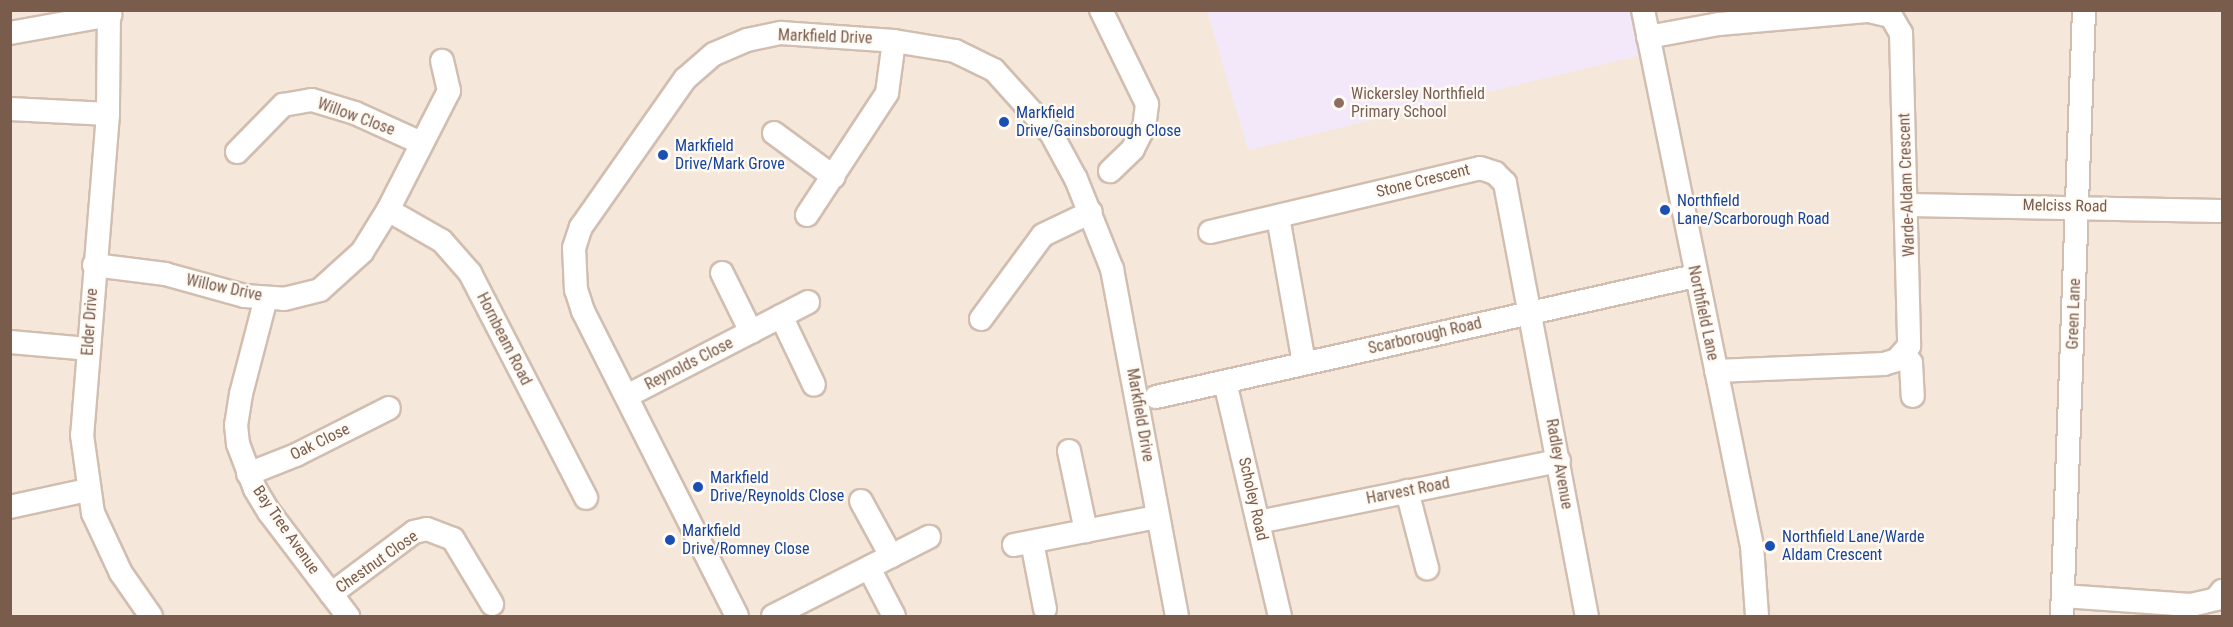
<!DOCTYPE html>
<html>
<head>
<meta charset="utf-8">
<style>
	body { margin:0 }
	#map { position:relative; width:2233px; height:627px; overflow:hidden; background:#fdf6ec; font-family:"Roboto Condensed",sans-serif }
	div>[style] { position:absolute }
	.residential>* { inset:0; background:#f5e8da }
	.education>* { inset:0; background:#f3e8fa }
	.roads { filter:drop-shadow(2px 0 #d1beb0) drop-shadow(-2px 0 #d1beb0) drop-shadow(0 2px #d1beb0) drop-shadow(0 -2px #d1beb0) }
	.minor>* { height:22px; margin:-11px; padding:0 11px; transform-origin:11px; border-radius:11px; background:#fff }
	.dots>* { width:16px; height:16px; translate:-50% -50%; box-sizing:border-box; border:3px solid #fffaf3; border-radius:50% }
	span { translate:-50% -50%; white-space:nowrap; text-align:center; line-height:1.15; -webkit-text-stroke:4.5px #fffaf3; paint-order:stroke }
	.street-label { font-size:16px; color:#7a5c4d }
	.education-label { font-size:16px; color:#785e54 }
	.left { translate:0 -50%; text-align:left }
	.transit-label { font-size:16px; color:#164399 }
	.frame { position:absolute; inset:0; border:12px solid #7a5c4d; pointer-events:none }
</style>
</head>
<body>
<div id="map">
	<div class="residential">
		<div style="clip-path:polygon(11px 11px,2222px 11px,2222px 616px,11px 616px)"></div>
	</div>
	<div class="education">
		<div style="clip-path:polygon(1207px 11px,1633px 11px,1641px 55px,1248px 150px)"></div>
	</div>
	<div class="roads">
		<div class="minor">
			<div style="left:109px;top:10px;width:104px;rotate:90.6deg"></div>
			<div style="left:108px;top:114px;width:322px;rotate:94.6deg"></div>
			<div style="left:82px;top:435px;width:79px;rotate:82deg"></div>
			<div style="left:93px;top:513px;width:66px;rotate:65deg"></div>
			<div style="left:121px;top:573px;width:52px;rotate:55.1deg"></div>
			<div style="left:1101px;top:10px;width:105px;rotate:63.9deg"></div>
			<div style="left:1147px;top:104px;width:23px;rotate:97deg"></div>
			<div style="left:1144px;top:127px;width:25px;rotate:117deg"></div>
			<div style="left:1133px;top:149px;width:32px;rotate:136deg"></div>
			<div style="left:1643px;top:10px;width:547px;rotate:78.51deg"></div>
			<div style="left:1752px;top:546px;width:70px;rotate:85.9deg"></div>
			<div style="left:10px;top:33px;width:102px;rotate:-10.2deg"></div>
			<div style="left:1648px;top:37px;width:72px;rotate:-10.4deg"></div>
			<div style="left:1719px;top:24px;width:151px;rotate:-5deg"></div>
			<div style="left:1869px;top:11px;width:23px;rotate:13deg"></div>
			<div style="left:1891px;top:16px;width:20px;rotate:60deg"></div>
			<div style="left:1901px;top:33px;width:313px;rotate:88.5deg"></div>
			<div style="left:1909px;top:346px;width:18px;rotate:131deg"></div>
			<div style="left:1897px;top:360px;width:14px;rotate:163deg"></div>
			<div style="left:1884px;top:364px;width:168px;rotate:177.6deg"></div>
			<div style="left:10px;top:109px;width:98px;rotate:2.9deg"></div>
			<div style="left:774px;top:133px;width:74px;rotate:36.3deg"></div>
			<div style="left:237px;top:152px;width:66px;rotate:-45.6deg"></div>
			<div style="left:283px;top:105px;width:29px;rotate:-10deg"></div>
			<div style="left:312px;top:100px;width:45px;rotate:16.8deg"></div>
			<div style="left:355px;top:113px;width:72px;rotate:24.4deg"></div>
			<div style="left:1907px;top:205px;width:315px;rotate:1.1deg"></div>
			<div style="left:388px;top:210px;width:62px;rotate:29.9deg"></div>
			<div style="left:442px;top:241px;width:43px;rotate:48.8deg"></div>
			<div style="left:470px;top:273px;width:253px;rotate:62.7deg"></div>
			<div style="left:807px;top:215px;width:146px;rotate:-56.7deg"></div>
			<div style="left:887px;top:93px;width:52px;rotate:-82.3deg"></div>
			<div style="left:1278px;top:217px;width:148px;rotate:79.9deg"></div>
			<div style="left:1210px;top:232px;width:277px;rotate:-13.3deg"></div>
			<div style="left:1480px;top:168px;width:16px;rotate:18deg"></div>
			<div style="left:1495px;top:173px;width:14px;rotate:45deg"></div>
			<div style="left:1505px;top:183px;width:441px;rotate:79.3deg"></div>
			<div style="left:94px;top:265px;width:72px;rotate:7.2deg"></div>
			<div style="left:165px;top:274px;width:83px;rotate:15.4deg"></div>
			<div style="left:245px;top:296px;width:39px;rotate:4deg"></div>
			<div style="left:284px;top:299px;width:37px;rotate:-14deg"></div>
			<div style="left:320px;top:290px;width:57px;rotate:-42.1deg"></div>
			<div style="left:362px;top:252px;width:49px;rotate:-58.2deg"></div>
			<div style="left:388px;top:210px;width:134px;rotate:-62.9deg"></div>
			<div style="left:449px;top:91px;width:31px;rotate:-103deg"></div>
			<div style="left:722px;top:273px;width:66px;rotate:63.8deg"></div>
			<div style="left:266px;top:298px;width:99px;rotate:104.6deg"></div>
			<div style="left:241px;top:394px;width:31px;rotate:99deg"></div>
			<div style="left:236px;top:425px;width:19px;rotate:84deg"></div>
			<div style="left:238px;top:444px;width:48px;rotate:69.3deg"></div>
			<div style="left:255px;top:489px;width:27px;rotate:59deg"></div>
			<div style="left:269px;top:512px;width:131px;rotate:52.8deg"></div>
			<div style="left:781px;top:316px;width:76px;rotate:64.4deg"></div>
			<div style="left:981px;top:319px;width:104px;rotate:-53.6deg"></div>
			<div style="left:1043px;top:235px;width:53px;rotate:-25.6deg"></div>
			<div style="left:10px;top:342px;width:78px;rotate:5.1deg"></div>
			<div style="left:1905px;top:355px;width:10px;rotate:53deg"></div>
			<div style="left:1911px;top:363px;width:33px;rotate:87deg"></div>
			<div style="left:1225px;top:382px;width:240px;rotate:76.8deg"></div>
			<div style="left:627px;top:396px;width:204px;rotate:-27.4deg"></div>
			<div style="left:1156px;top:397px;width:552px;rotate:-12.65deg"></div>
			<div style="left:1069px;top:451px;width:82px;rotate:78deg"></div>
			<div style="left:248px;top:474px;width:52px;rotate:-21.6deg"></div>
			<div style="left:296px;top:455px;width:104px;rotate:-26.8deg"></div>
			<div style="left:1407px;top:491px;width:80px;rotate:75.4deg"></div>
			<div style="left:861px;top:501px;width:63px;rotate:61.4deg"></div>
			<div style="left:10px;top:507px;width:80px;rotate:-12.3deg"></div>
			<div style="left:1258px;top:522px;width:307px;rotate:-11.5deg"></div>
			<div style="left:1032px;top:542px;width:68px;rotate:79deg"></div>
			<div style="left:1014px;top:545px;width:146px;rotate:-11.1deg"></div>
			<div style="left:869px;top:568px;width:54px;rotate:62.5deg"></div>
			<div style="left:331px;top:594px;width:104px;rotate:-36.8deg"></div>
			<div style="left:414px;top:532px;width:13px;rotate:-13deg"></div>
			<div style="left:427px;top:529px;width:28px;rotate:21deg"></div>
			<div style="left:453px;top:539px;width:76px;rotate:59deg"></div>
			<div style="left:2063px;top:596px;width:128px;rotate:4deg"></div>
			<div style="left:2191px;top:605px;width:26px;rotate:-13deg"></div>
			<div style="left:2216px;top:599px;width:10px;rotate:-53deg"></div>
			<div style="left:737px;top:616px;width:342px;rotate:-116.8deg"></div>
			<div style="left:583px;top:311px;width:22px;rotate:-108deg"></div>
			<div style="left:576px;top:290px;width:42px;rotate:-92.7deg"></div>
			<div style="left:574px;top:248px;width:22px;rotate:-72deg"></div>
			<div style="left:581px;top:227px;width:181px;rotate:-54.9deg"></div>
			<div style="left:685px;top:79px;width:38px;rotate:-41deg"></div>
			<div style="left:714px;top:54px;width:36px;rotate:-23deg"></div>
			<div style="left:747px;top:40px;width:35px;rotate:-12deg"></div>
			<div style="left:781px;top:33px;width:113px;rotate:4deg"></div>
			<div style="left:894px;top:41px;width:62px;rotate:9.3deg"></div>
			<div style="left:955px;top:51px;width:43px;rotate:26deg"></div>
			<div style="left:994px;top:70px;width:85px;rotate:47.9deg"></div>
			<div style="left:1051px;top:133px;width:52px;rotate:61.5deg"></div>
			<div style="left:1076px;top:179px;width:97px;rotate:68.2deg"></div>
			<div style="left:1112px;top:269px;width:353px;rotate:79.4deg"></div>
			<div style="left:773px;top:616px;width:175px;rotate:-26.9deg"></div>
			<div style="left:2062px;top:616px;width:606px;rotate:-87.92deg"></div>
		</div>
	</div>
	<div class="dots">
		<div style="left:1339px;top:103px;background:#8d6e63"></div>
		<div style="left:1004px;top:122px;background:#1a4fb4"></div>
		<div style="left:663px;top:155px;background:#1a4fb4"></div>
		<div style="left:1665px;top:210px;background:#1a4fb4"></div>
		<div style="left:698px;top:487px;background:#1a4fb4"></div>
		<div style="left:670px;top:540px;background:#1a4fb4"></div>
		<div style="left:1770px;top:546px;background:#1a4fb4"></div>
	</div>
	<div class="street-label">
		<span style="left:825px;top:37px;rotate:2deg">Markfield Drive</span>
		<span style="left:356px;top:117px;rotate:20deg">Willow Close</span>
		<span style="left:1423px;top:181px;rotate:-14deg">Stone Crescent</span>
		<span style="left:1907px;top:185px;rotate:-92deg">Warde-Aldam Crescent</span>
		<span style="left:2065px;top:206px;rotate:1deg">Melciss Road</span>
		<span style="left:224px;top:288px;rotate:12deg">Willow Drive</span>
		<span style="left:1703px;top:313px;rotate:78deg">Northfield Lane</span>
		<span style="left:2074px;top:314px;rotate:-88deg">Green Lane</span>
		<span style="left:90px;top:322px;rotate:-86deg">Elder Drive</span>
		<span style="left:1425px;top:336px;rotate:-13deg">Scarborough Road</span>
		<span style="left:504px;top:339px;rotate:63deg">Hornbeam Road</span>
		<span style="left:689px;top:364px;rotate:-27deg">Reynolds Close</span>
		<span style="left:1140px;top:415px;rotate:80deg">Markfield Drive</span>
		<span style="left:320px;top:442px;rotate:-26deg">Oak Close</span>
		<span style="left:1559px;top:464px;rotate:80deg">Radley Avenue</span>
		<span style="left:1408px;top:491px;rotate:-11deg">Harvest Road</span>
		<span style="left:1253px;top:499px;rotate:77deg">Scholey Road</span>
		<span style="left:286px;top:530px;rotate:55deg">Bay Tree Avenue</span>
		<span style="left:377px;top:562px;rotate:-35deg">Chestnut Close</span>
	</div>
	<div class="education-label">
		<span class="left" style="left:1351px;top:103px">Wickersley Northfield<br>Primary School</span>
	</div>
	<div class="transit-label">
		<span class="left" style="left:1016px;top:122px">Markfield<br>Drive/Gainsborough Close</span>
		<span class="left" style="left:675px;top:155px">Markfield<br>Drive/Mark Grove</span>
		<span class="left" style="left:1677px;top:210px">Northfield<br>Lane/Scarborough Road</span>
		<span class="left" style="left:710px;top:487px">Markfield<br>Drive/Reynolds Close</span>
		<span class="left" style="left:682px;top:540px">Markfield<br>Drive/Romney Close</span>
		<span class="left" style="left:1782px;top:546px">Northfield Lane/Warde<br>Aldam Crescent</span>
	</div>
	<div class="frame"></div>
</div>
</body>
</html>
